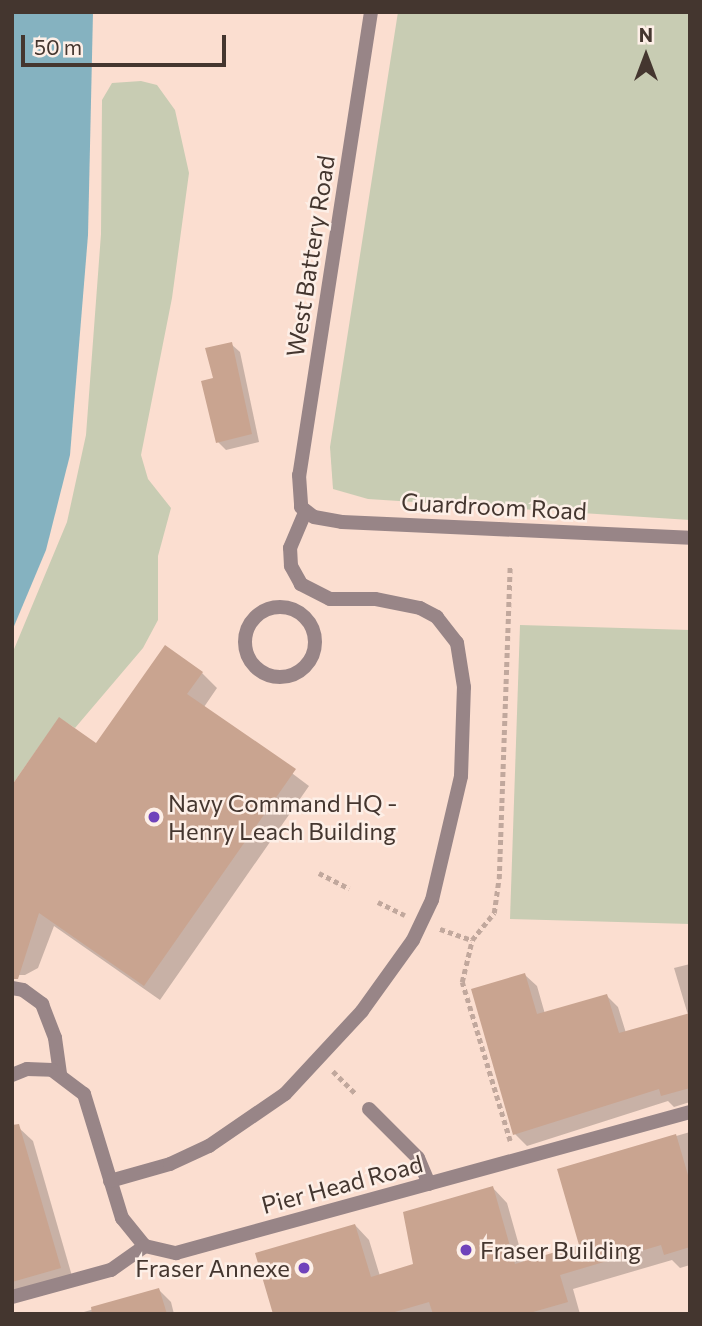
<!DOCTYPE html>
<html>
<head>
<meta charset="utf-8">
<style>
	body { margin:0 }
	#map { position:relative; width:702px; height:1326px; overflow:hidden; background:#fbded0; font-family:Commissioner,sans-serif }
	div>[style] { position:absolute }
	.green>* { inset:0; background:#c8ccb3 }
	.water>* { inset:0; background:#85b2c0 }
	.shadow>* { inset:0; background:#0003 }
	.building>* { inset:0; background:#c9a490 }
	.path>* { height:4.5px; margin-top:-2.25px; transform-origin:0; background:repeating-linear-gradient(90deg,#c1a89d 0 5px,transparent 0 8.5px) }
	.lane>* { height:14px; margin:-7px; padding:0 7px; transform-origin:7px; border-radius:7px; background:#988587 }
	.lane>.ring { margin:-7px; padding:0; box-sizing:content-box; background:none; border:14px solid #988587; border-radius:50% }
	.dots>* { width:19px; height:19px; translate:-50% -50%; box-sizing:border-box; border:4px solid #fdefe7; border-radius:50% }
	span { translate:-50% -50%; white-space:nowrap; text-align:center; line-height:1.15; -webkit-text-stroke:5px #fdefe7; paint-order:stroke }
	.street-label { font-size:24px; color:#44362f }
	.poi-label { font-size:24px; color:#44362f }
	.left { translate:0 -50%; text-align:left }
	.right { translate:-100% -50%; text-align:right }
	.frame { position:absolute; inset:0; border:14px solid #44362f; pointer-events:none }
	.north { position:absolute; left:611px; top:21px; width:70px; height:70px; -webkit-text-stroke:5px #fdefe7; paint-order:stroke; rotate:0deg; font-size:19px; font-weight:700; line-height:28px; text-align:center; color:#44362f }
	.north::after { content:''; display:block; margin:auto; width:24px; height:32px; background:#44362f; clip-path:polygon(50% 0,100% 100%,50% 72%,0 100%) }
	.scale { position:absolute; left:21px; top:35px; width:205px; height:32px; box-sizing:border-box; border:4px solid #44362f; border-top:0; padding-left:9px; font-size:21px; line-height:24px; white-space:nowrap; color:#44362f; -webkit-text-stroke:5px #fdefe7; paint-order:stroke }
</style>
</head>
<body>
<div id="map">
	<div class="green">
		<div style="clip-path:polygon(398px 12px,690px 12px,690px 520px,368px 499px,333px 489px,330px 447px)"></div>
		<div style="clip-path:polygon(141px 81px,157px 85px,175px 110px,189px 173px,172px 298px,141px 455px,148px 479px,171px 508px,158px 556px,158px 620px,143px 648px,75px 728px,59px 718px,12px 785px,12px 654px,67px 522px,86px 435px,101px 234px,102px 100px,112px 83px)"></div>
		<div style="clip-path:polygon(520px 625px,690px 630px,690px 924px,510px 919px)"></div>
	</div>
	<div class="water">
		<div style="clip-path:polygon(12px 12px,93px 12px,88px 235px,70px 455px,46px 550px,12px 631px)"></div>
	</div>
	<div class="shadow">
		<div style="clip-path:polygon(231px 344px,240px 352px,259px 442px,226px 450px,218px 442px,215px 379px)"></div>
		<div style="clip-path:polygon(202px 673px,217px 688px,204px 707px,309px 786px,160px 1000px,54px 926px,38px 968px,25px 975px,12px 975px,97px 745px)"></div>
		<div style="clip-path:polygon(690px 964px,690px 1102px,674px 1107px,668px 1101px,527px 1146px,515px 1134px,525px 975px,537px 986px,545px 1014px,607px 996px,618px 1007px,626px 1033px,688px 1015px,674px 968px)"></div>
		<div style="clip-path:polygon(18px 1127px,33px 1141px,74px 1283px,12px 1300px,12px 1128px)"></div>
		<div style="clip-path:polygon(690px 1132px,690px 1265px,680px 1268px,672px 1260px,573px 1289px,580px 1314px,275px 1314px,355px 1225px,369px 1240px,380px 1276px,415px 1265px,493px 1188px,507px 1203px,524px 1263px,581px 1246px,559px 1170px)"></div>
		<div style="clip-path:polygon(159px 1290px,171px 1302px,174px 1314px,77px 1314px)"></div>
	</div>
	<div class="building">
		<div style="clip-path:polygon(232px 342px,252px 434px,216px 443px,201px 381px,213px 378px,205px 348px)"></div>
		<div style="clip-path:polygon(165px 645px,203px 672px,187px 694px,296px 769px,144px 986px,39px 913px,18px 979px,12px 979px,12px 785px,59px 717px,96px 743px)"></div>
		<div style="clip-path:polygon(525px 973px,537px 1014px,607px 994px,619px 1033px,690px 1013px,690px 1088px,661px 1096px,659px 1089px,513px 1135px,471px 989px)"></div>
		<div style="clip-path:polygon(19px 1124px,61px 1268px,12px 1282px,12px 1125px)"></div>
		<div style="clip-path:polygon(676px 1134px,690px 1182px,690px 1247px,664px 1255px,661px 1245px,560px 1275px,568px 1302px,526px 1314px,433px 1314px,429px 1302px,388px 1314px,273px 1314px,255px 1253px,355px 1224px,371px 1277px,413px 1264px,403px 1212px,493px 1186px,515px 1264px,579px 1245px,557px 1169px)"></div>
		<div style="clip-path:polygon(159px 1288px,167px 1314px,92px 1314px,91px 1307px)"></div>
	</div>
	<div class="path">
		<div style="left:319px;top:873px;width:34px;rotate:27deg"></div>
		<div style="left:378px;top:902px;width:30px;rotate:26deg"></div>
		<div style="left:440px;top:929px;width:34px;rotate:19deg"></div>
		<div style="left:333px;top:1071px;width:33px;rotate:45deg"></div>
		<div style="left:510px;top:1141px;width:166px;rotate:-106.8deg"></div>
		<div style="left:462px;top:982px;width:43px;rotate:-76.6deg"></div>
		<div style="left:472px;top:940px;width:35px;rotate:-51deg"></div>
		<div style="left:494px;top:913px;width:34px;rotate:-82deg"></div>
		<div style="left:499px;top:879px;width:312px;rotate:-88deg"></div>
	</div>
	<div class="lane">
		<div style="left:371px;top:12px;width:469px;rotate:98.8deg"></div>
		<div style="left:299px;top:475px;width:32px;rotate:86deg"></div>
		<div style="left:301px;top:507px;width:16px;rotate:38deg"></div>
		<div style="left:314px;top:517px;width:28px;rotate:10deg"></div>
		<div style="left:342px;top:522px;width:348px;rotate:2.6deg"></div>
		<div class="ring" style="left:245px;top:607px;width:56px;height:56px"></div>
		<div style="left:12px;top:988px;width:11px;rotate:10deg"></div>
		<div style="left:23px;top:990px;width:24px;rotate:36deg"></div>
		<div style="left:42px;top:1004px;width:36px;rotate:69deg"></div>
		<div style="left:55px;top:1038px;width:36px;rotate:82deg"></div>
		<div style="left:12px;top:1075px;width:16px;rotate:-22deg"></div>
		<div style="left:27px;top:1069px;width:25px;rotate:2deg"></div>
		<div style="left:52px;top:1070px;width:40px;rotate:37deg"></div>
		<div style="left:84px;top:1094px;width:130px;rotate:73deg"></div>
		<div style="left:122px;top:1218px;width:36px;rotate:51deg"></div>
		<div style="left:369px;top:1109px;width:69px;rotate:45deg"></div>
		<div style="left:418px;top:1158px;width:28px;rotate:67deg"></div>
		<div style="left:110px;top:1181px;width:62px;rotate:-15.8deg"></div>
		<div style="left:170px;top:1164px;width:43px;rotate:-24.8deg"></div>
		<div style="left:209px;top:1146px;width:92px;rotate:-34.4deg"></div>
		<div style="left:285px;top:1094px;width:113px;rotate:-47.1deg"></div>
		<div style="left:362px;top:1011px;width:87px;rotate:-54.3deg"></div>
		<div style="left:413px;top:940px;width:44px;rotate:-64.6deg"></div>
		<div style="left:432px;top:900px;width:127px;rotate:-76.8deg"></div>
		<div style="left:461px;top:776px;width:89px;rotate:-88.1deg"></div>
		<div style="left:464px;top:687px;width:45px;rotate:-99deg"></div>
		<div style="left:457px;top:643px;width:33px;rotate:-128deg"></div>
		<div style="left:437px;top:617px;width:19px;rotate:-152deg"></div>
		<div style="left:420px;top:608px;width:46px;rotate:-168.7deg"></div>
		<div style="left:375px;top:599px;width:45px;rotate:180deg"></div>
		<div style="left:330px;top:599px;width:33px;rotate:-153deg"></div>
		<div style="left:301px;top:584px;width:21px;rotate:-119deg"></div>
		<div style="left:291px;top:566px;width:18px;rotate:-93deg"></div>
		<div style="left:290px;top:548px;width:39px;rotate:-67deg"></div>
		<div style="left:12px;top:1297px;width:103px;rotate:-15.3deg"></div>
		<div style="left:111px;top:1270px;width:42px;rotate:-35.2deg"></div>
		<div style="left:145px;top:1246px;width:32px;rotate:13deg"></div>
		<div style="left:176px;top:1253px;width:533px;rotate:-15.34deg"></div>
	</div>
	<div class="dots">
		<div style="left:154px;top:817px;background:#7043bb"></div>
		<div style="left:466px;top:1250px;background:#7043bb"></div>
		<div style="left:304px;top:1268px;background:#7043bb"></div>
	</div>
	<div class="street-label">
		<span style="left:310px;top:256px;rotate:-81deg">West Battery Road</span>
		<span style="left:494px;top:506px;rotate:3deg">Guardroom Road</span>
		<span style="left:342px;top:1184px;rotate:-15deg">Pier Head Road</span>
	</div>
	<div class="poi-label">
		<span class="left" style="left:168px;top:817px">Navy Command HQ -<br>Henry Leach Building</span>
		<span class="left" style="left:480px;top:1250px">Fraser Building</span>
		<span class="right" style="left:290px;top:1268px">Fraser Annexe</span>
	</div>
	<div class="frame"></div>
	<div class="north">N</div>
	<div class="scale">50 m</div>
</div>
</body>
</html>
